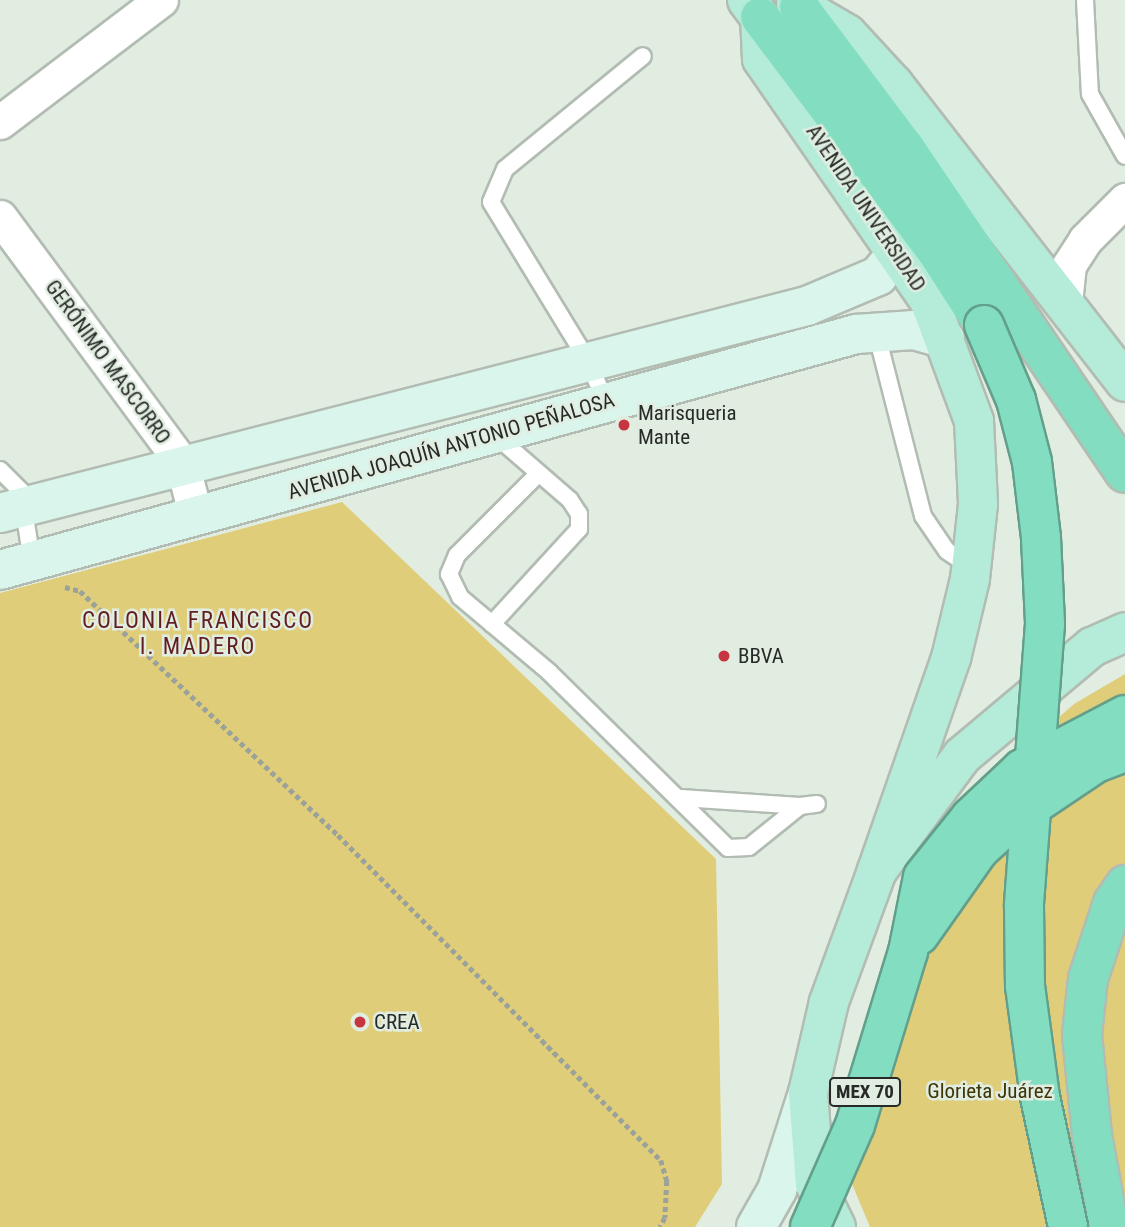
<!DOCTYPE html>
<html>
<head>
<meta charset="utf-8">
<style>
	body { margin:0 }
	#map { position:relative; width:1125px; height:1227px; overflow:hidden; background:#e2ede2; font-family:"Roboto Condensed",sans-serif }
	div>[style] { position:absolute }
	.green>* { inset:0; background:#e0cd7a }
	.path>* { height:4.5px; margin-top:-2.25px; transform-origin:0; background:repeating-linear-gradient(90deg,#9aa29a 0 5px,transparent 0 8.5px) }
	.roads { filter:drop-shadow(2px 0 #b2bcb2) drop-shadow(-2px 0 #b2bcb2) drop-shadow(0 2px #b2bcb2) drop-shadow(0 -2px #b2bcb2) }
	.lane>* { height:16px; margin:-8px; padding:0 8px; transform-origin:8px; border-radius:8px; background:#fff }
	.street>* { height:33px; margin:-16.5px; padding:0 16.5px; transform-origin:16.5px; border-radius:16.5px; background:#fff }
	.secondary>* { height:38px; margin:-19px; padding:0 19px; transform-origin:19px; border-radius:19px; background:#daf5ec }
	.primary>* { height:38px; margin:-19px; padding:0 19px; transform-origin:19px; border-radius:19px; background:#b5ebd9 }
	.highway>* { height:38px; margin:-19px; padding:0 19px; transform-origin:19px; border-radius:19px; background:#83ddc0 }
	.bridges { filter:drop-shadow(2px 0 #639f8a) drop-shadow(-2px 0 #639f8a) drop-shadow(0 2px #639f8a) drop-shadow(0 -2px #639f8a) }
	.highway-bridge>* { height:38px; margin:-19px; padding:0 19px; transform-origin:19px; border-radius:19px; background:#83ddc0 }
	.dots>* { width:19px; height:19px; translate:-50% -50%; box-sizing:border-box; border:4px solid #e2ede2; border-radius:50% }
	span { translate:-50% -50%; white-space:nowrap; text-align:center; line-height:1.15; -webkit-text-stroke:5px #e2ede2; paint-order:stroke }
	.shield-label span { padding:2px 5px; background:#e2ede2; border:2px solid; border-radius:5px; -webkit-text-stroke-width:0 }
	.shield-label { font-size:19px; color:#272b27; font-weight:700 }
	.street-label { font-size:21px; color:#272b27 }
	.poi-label { font-size:21px; color:#272b27 }
	.left { translate:0 -50%; text-align:left }
	.park-label { font-size:21px; color:#3e3509 }
	.neighbourhood-label { font-size:23px; color:#621d20; letter-spacing:2px }
</style>
</head>
<body>
<div id="map">
	<div class="green">
		<div style="clip-path:polygon(342px 502px,716px 859px,722px 1184px,695px 1227px,0 1227px,0 593px)"></div>
		<div style="clip-path:polygon(1125px 674px,1125px 1227px,870px 1227px,842px 1160px,863px 1031px,917px 893px,988px 779px,1074px 704px)"></div>
	</div>
	<div class="path">
		<div style="left:65px;top:587px;width:16px;rotate:15deg"></div>
		<div style="left:80px;top:591px;width:355px;rotate:43.4deg"></div>
		<div style="left:338px;top:835px;width:458px;rotate:45.2deg"></div>
		<div style="left:661px;top:1160px;width:22px;rotate:74deg"></div>
		<div style="left:667px;top:1181px;width:37px;rotate:93deg"></div>
		<div style="left:665px;top:1218px;width:10px;rotate:119deg"></div>
	</div>
	<div class="roads">
		<div class="lane">
			<div style="left:1085px;top:0;width:94px;rotate:87deg"></div>
			<div style="left:1090px;top:94px;width:71px;rotate:60.6deg"></div>
			<div style="left:885px;top:332px;width:19px;rotate:102deg"></div>
			<div style="left:881px;top:351px;width:170px;rotate:75.7deg"></div>
			<div style="left:923px;top:516px;width:42px;rotate:55.6deg"></div>
			<div style="left:947px;top:551px;width:29px;rotate:34deg"></div>
			<div style="left:606px;top:403px;width:46px;rotate:-113.2deg"></div>
			<div style="left:588px;top:361px;width:186px;rotate:-121.4deg"></div>
			<div style="left:491px;top:202px;width:36px;rotate:-67deg"></div>
			<div style="left:505px;top:169px;width:178px;rotate:-39.3deg"></div>
			<div style="left:0;top:470px;width:30px;rotate:45deg"></div>
			<div style="left:21px;top:491px;width:71px;rotate:81.1deg"></div>
			<div style="left:538px;top:474px;width:115px;rotate:135deg"></div>
			<div style="left:457px;top:555px;width:21px;rotate:113deg"></div>
			<div style="left:449px;top:574px;width:25px;rotate:64deg"></div>
			<div style="left:460px;top:597px;width:116px;rotate:40.1deg"></div>
			<div style="left:549px;top:672px;width:251px;rotate:44.5deg"></div>
			<div style="left:728px;top:848px;width:21px;rotate:-3deg"></div>
			<div style="left:749px;top:847px;width:65px;rotate:-38.8deg"></div>
			<div style="left:800px;top:806px;width:17px;rotate:-7deg"></div>
			<div style="left:492px;top:624px;width:129px;rotate:-47.5deg"></div>
			<div style="left:579px;top:529px;width:15px;rotate:-90deg"></div>
			<div style="left:579px;top:514px;width:17px;rotate:-123deg"></div>
			<div style="left:570px;top:500px;width:98px;rotate:-139.1deg"></div>
			<div style="left:681px;top:798px;width:119px;rotate:3.8deg"></div>
		</div>
		<div class="street">
			<div style="left:0;top:122px;width:202px;rotate:-37.2deg"></div>
			<div style="left:0;top:217px;width:306px;rotate:53.5deg"></div>
			<div style="left:182px;top:463px;width:56px;rotate:75.5deg"></div>
			<div style="left:1065px;top:303px;width:38px;rotate:-84deg"></div>
			<div style="left:1069px;top:265px;width:30px;rotate:-57deg"></div>
			<div style="left:1085px;top:240px;width:57px;rotate:-45deg"></div>
		</div>
		<div class="secondary">
			<div style="left:0;top:513px;width:833px;rotate:-14.39deg"></div>
			<div style="left:807px;top:306px;width:77px;rotate:-22.9deg"></div>
			<div style="left:878px;top:276px;width:33px;rotate:-50deg"></div>
			<div style="left:0;top:570px;width:888px;rotate:-15.41deg"></div>
			<div style="left:856px;top:334px;width:58px;rotate:-3.9deg"></div>
			<div style="left:914px;top:330px;width:32px;rotate:16deg"></div>
			<div style="left:756px;top:1227px;width:43px;rotate:-60.4deg"></div>
			<div style="left:777px;top:1190px;width:102px;rotate:-72.3deg"></div>
		</div>
		<div class="primary">
			<div style="left:747px;top:0;width:21px;rotate:53deg"></div>
			<div style="left:760px;top:17px;width:42px;rotate:87.3deg"></div>
			<div style="left:762px;top:59px;width:295px;rotate:55.3deg"></div>
			<div style="left:930px;top:302px;width:127px;rotate:69.7deg"></div>
			<div style="left:974px;top:421px;width:83px;rotate:87.2deg"></div>
			<div style="left:978px;top:504px;width:75px;rotate:96.1deg"></div>
			<div style="left:970px;top:579px;width:81px;rotate:103.5deg"></div>
			<div style="left:951px;top:658px;width:225px;rotate:109.2deg"></div>
			<div style="left:796px;top:4px;width:59px;rotate:30.5deg"></div>
			<div style="left:847px;top:34px;width:69px;rotate:47.3deg"></div>
			<div style="left:894px;top:85px;width:376px;rotate:52.1deg"></div>
			<div style="left:836px;top:1227px;width:48px;rotate:-116deg"></div>
			<div style="left:815px;top:1184px;width:91px;rotate:-94.4deg"></div>
			<div style="left:808px;top:1093px;width:93px;rotate:-77deg"></div>
			<div style="left:829px;top:1002px;width:140px;rotate:-69.9deg"></div>
			<div style="left:877px;top:871px;width:143px;rotate:-53.5deg"></div>
			<div style="left:962px;top:756px;width:170px;rotate:-40deg"></div>
			<div style="left:1092px;top:647px;width:36px;rotate:-24deg"></div>
		</div>
		<div class="highway">
			<div style="left:799px;top:7px;width:176px;rotate:53.1deg"></div>
			<div style="left:905px;top:148px;width:392px;rotate:55.9deg"></div>
			<div style="left:760px;top:17px;width:294px;rotate:53deg"></div>
			<div style="left:937px;top:252px;width:87px;rotate:57.2deg"></div>
			<div style="left:1109px;top:1227px;width:94px;rotate:-100.5deg"></div>
			<div style="left:1092px;top:1135px;width:101px;rotate:-95.7deg"></div>
			<div style="left:1082px;top:1034px;width:55px;rotate:-83.8deg"></div>
			<div style="left:1088px;top:979px;width:80px;rotate:-71.8deg"></div>
			<div style="left:1113px;top:903px;width:22px;rotate:-56deg"></div>
		</div>
	</div>
	<div class="bridges">
		<div class="highway-bridge">
			<div style="left:984px;top:325px;width:82px;rotate:66.9deg"></div>
			<div style="left:1016px;top:400px;width:64px;rotate:75.5deg"></div>
			<div style="left:1032px;top:462px;width:77px;rotate:83.2deg"></div>
			<div style="left:1041px;top:538px;width:86px;rotate:87.3deg"></div>
			<div style="left:1045px;top:624px;width:283px;rotate:94.3deg"></div>
			<div style="left:1024px;top:906px;width:80px;rotate:89.3deg"></div>
			<div style="left:1025px;top:986px;width:112px;rotate:82.3deg"></div>
			<div style="left:1040px;top:1097px;width:133px;rotate:77.8deg"></div>
			<div style="left:919px;top:935px;width:104px;rotate:-54.8deg"></div>
			<div style="left:979px;top:850px;width:47px;rotate:-42.4deg"></div>
			<div style="left:1014px;top:818px;width:99px;rotate:-33.9deg"></div>
			<div style="left:1096px;top:763px;width:31px;rotate:-21deg"></div>
			<div style="left:810px;top:1227px;width:111px;rotate:-66.2deg"></div>
			<div style="left:855px;top:1125px;width:181px;rotate:-73deg"></div>
			<div style="left:908px;top:952px;width:76px;rotate:-78.7deg"></div>
			<div style="left:923px;top:877px;width:77px;rotate:-51.3deg"></div>
			<div style="left:971px;top:817px;width:70px;rotate:-43.3deg"></div>
			<div style="left:1022px;top:769px;width:116px;rotate:-27.7deg"></div>
		</div>
	</div>
	<div class="dots">
		<div style="left:624px;top:425px;background:#c63640"></div>
		<div style="left:724px;top:656px;background:#c63640"></div>
		<div style="left:360px;top:1022px;background:#c63640"></div>
	</div>
	<div class="shield-label">
		<span style="left:865px;top:1092px">MEX 70</span>
	</div>
	<div class="street-label">
		<span style="left:866px;top:208px;rotate:56deg">AVENIDA UNIVERSIDAD</span>
		<span style="left:108px;top:362px;rotate:54deg">GERÓNIMO MASCORRO</span>
		<span style="left:451px;top:446px;rotate:-16deg">AVENIDA JOAQUÍN ANTONIO PEÑALOSA</span>
	</div>
	<div class="poi-label">
		<span class="left" style="left:638px;top:425px">Marisqueria<br>Mante</span>
		<span class="left" style="left:738px;top:656px">BBVA</span>
		<span class="left" style="left:374px;top:1022px">CREA</span>
	</div>
	<div class="park-label">
		<span style="left:990px;top:1091px">Glorieta Juárez</span>
	</div>
	<div class="neighbourhood-label">
		<span style="left:198px;top:634px">COLONIA FRANCISCO<br>I. MADERO</span>
	</div>
</div>
</body>
</html>
